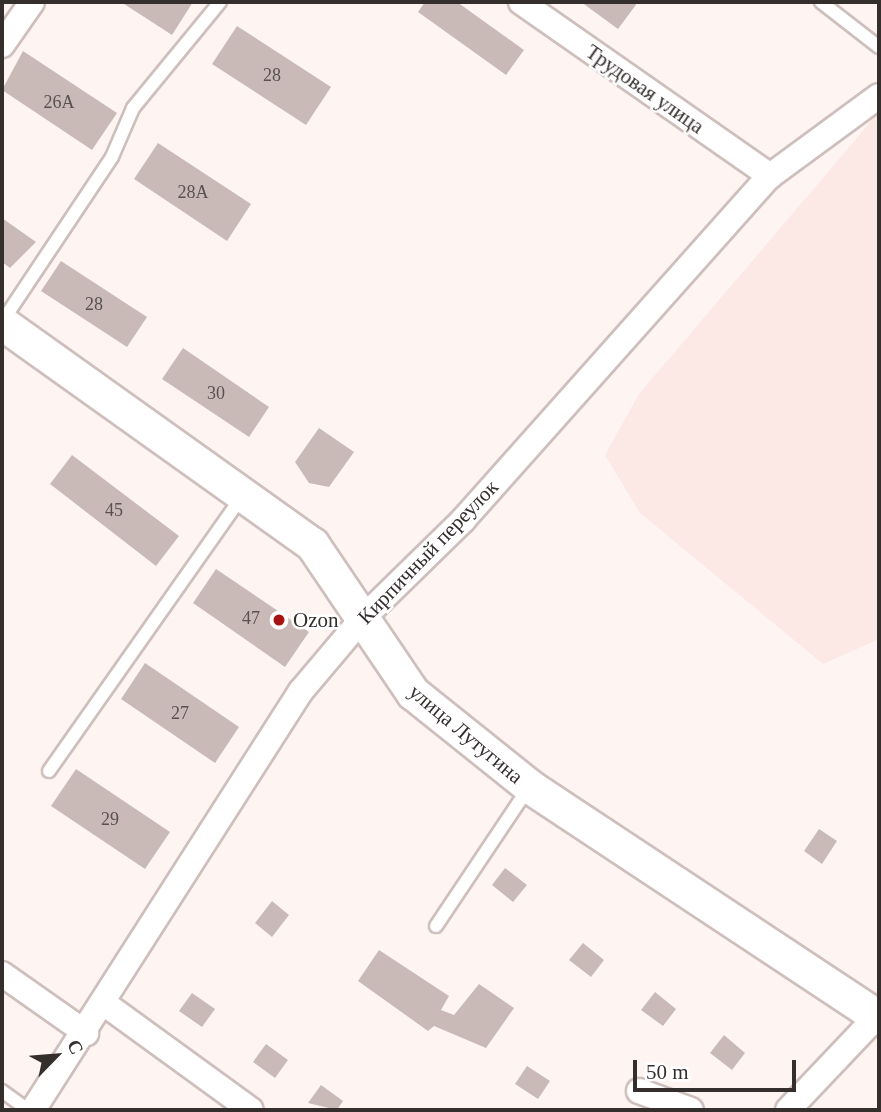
<!DOCTYPE html>
<html>
<head>
<meta charset="utf-8">
<style>
	body { margin:0 }
	#map { position:relative; width:881px; height:1112px; overflow:hidden; background:#fef5f3; font-family:Georgia,serif }
	div>[style] { position:absolute }
	.built>* { inset:0; background:#fce8e5 }
	.building>* { inset:0; background:#c9bab8 }
	.roads { filter:drop-shadow(2px 0 #cebfbd) drop-shadow(-2px 0 #cebfbd) drop-shadow(0 2px #cebfbd) drop-shadow(0 -2px #cebfbd) }
	.service>* { height:12px; margin:-6px; padding:0 6px; transform-origin:6px; border-radius:6px; background:#fff }
	.minor>* { height:24px; margin:-12px; padding:0 12px; transform-origin:12px; border-radius:12px; background:#fff }
	.secondary>* { height:33px; margin:-16.5px; padding:0 16.5px; transform-origin:16.5px; border-radius:16.5px; background:#fff }
	.dots>* { width:19px; height:19px; translate:-50% -50%; box-sizing:border-box; border:4px solid #fff; border-radius:50% }
	span { translate:-50% -50%; white-space:nowrap; text-align:center; line-height:1.15; -webkit-text-stroke:5px #fff; paint-order:stroke }
	.number-label { font-size:18px; color:#595150 }
	.number-label span { -webkit-text-stroke-width:0 }
	.street-label { font-size:21px; color:#342e2d }
	.poi-label { font-size:21px; color:#342e2d }
	.left { translate:0 -50%; text-align:left }
	.frame { position:absolute; inset:0; border:4px solid #342e2d; pointer-events:none }
	.north { position:absolute; left:21px; top:1021px; width:70px; height:70px; -webkit-text-stroke:5px #fff; paint-order:stroke; rotate:65deg; font-size:19px; font-weight:700; line-height:28px; text-align:center; color:#342e2d }
	.north::after { content:''; display:block; margin:auto; width:24px; height:32px; background:#342e2d; clip-path:polygon(50% 0,100% 100%,50% 72%,0 100%) }
	.scale { position:absolute; left:633px; top:1060px; width:163px; height:32px; box-sizing:border-box; border:4px solid #342e2d; border-top:0; padding-left:9px; font-size:21px; line-height:24px; white-space:nowrap; color:#342e2d; -webkit-text-stroke:5px #fff; paint-order:stroke }
</style>
</head>
<body>
<div id="map">
	<div class="built">
		<div style="clip-path:polygon(879px 112px,879px 639px,823px 664px,640px 513px,605px 455px,639px 394px)"></div>
	</div>
	<div class="building">
		<div style="clip-path:polygon(121px 2px,193px 2px,172px 35px)"></div>
		<div style="clip-path:polygon(425px 2px,457px 2px,524px 50px,506px 75px,418px 12px)"></div>
		<div style="clip-path:polygon(581px 2px,638px 2px,618px 29px)"></div>
		<div style="clip-path:polygon(237px 26px,331px 87px,306px 125px,212px 64px)"></div>
		<div style="clip-path:polygon(23px 51px,117px 113px,92px 150px,2px 90px)"></div>
		<div style="clip-path:polygon(158px 143px,251px 204px,227px 241px,134px 179px)"></div>
		<div style="clip-path:polygon(2px 218px,36px 242px,10px 268px,2px 262px)"></div>
		<div style="clip-path:polygon(61px 261px,147px 317px,127px 347px,41px 291px)"></div>
		<div style="clip-path:polygon(183px 348px,269px 407px,249px 437px,162px 379px)"></div>
		<div style="clip-path:polygon(319px 428px,354px 452px,329px 487px,309px 483px,295px 462px)"></div>
		<div style="clip-path:polygon(72px 455px,179px 536px,156px 566px,50px 484px)"></div>
		<div style="clip-path:polygon(216px 569px,309px 632px,285px 667px,193px 603px)"></div>
		<div style="clip-path:polygon(145px 663px,239px 727px,215px 763px,121px 699px)"></div>
		<div style="clip-path:polygon(76px 769px,170px 832px,145px 869px,51px 806px)"></div>
		<div style="clip-path:polygon(819px 829px,837px 841px,822px 864px,804px 851px)"></div>
		<div style="clip-path:polygon(505px 868px,527px 885px,513px 902px,492px 885px)"></div>
		<div style="clip-path:polygon(272px 901px,289px 915px,272px 937px,255px 923px)"></div>
		<div style="clip-path:polygon(583px 943px,604px 960px,591px 977px,569px 960px)"></div>
		<div style="clip-path:polygon(379px 950px,449px 996px,441px 1010px,454px 1015px,479px 984px,514px 1008px,486px 1048px,434px 1026px,428px 1031px,358px 981px)"></div>
		<div style="clip-path:polygon(655px 992px,676px 1009px,663px 1026px,641px 1010px)"></div>
		<div style="clip-path:polygon(192px 993px,215px 1009px,202px 1027px,179px 1011px)"></div>
		<div style="clip-path:polygon(724px 1035px,745px 1053px,732px 1070px,710px 1053px)"></div>
		<div style="clip-path:polygon(266px 1044px,288px 1060px,275px 1078px,253px 1062px)"></div>
		<div style="clip-path:polygon(527px 1066px,550px 1081px,538px 1099px,515px 1084px)"></div>
		<div style="clip-path:polygon(321px 1085px,343px 1101px,337px 1110px,308px 1103px)"></div>
	</div>
	<div class="roads">
		<div class="service">
			<div style="left:821px;top:2px;width:73px;rotate:37.8deg"></div>
			<div style="left:2px;top:322px;width:198px;rotate:-56.3deg"></div>
			<div style="left:112px;top:157px;width:53px;rotate:-66.8deg"></div>
			<div style="left:133px;top:108px;width:137px;rotate:-50.6deg"></div>
			<div style="left:49px;top:771px;width:337px;rotate:-54.9deg"></div>
			<div style="left:436px;top:926px;width:167px;rotate:-56.2deg"></div>
			<div style="left:2px;top:1091px;width:32px;rotate:36deg"></div>
		</div>
		<div class="minor">
			<div style="left:521px;top:2px;width:304px;rotate:34.9deg"></div>
			<div style="left:2px;top:45px;width:52px;rotate:-55.1deg"></div>
			<div style="left:2px;top:974px;width:103px;rotate:35.1deg"></div>
			<div style="left:105px;top:1004px;width:180px;rotate:36deg"></div>
			<div style="left:639px;top:1091px;width:55px;rotate:20.1deg"></div>
			<div style="left:33px;top:1110px;width:497px;rotate:-57.4deg"></div>
			<div style="left:301px;top:691px;width:93px;rotate:-49.8deg"></div>
			<div style="left:361px;top:620px;width:143px;rotate:-44.4deg"></div>
			<div style="left:463px;top:520px;width:461px;rotate:-48.3deg"></div>
			<div style="left:770px;top:176px;width:135px;rotate:-36.3deg"></div>
			<div style="left:788px;top:1110px;width:132px;rotate:-46.5deg"></div>
		</div>
		<div class="secondary">
			<div style="left:2px;top:323px;width:381px;rotate:35.5deg"></div>
			<div style="left:312px;top:544px;width:180px;rotate:55.9deg"></div>
			<div style="left:413px;top:693px;width:149px;rotate:38.7deg"></div>
			<div style="left:529px;top:786px;width:420px;rotate:33.5deg"></div>
		</div>
	</div>
	<div class="dots">
		<div style="left:279px;top:620px;background:#a71212"></div>
	</div>
	<div class="number-label">
		<span style="left:272px;top:75px">28</span>
		<span style="left:59px;top:102px">26А</span>
		<span style="left:193px;top:192px">28А</span>
		<span style="left:94px;top:304px">28</span>
		<span style="left:216px;top:393px">30</span>
		<span style="left:114px;top:510px">45</span>
		<span style="left:251px;top:618px">47</span>
		<span style="left:180px;top:713px">27</span>
		<span style="left:110px;top:819px">29</span>
	</div>
	<div class="street-label">
		<span style="left:645px;top:89px;rotate:35deg">Трудовая улица</span>
		<span style="left:428px;top:552px;rotate:-46deg">Кирпичный переулок</span>
		<span style="left:466px;top:734px;rotate:40deg">улица Лутугина</span>
	</div>
	<div class="poi-label">
		<span class="left" style="left:293px;top:620px">Ozon</span>
	</div>
	<div class="frame"></div>
	<div class="north">С</div>
	<div class="scale">50 m</div>
</div>
</body>
</html>
